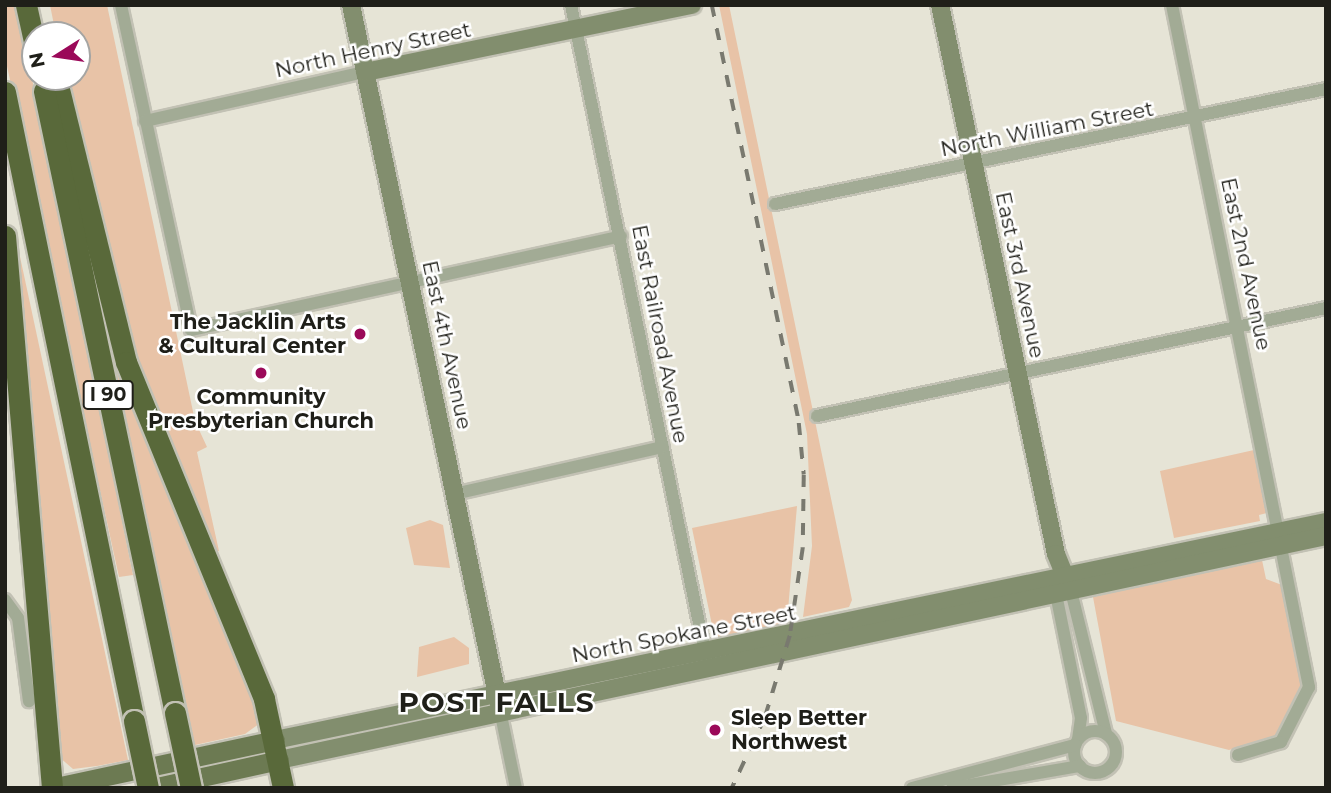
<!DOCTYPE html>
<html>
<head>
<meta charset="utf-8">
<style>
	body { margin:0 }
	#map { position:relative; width:1331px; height:793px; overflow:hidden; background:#e6e4d6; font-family:Montserrat,sans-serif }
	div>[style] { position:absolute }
	.green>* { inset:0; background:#e8c3a7 }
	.roads { filter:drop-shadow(2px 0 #c2c1b4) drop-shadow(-2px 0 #c2c1b4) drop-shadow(0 2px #c2c1b4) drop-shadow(0 -2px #c2c1b4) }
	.street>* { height:12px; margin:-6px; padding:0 6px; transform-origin:6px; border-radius:6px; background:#a2ab95 }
	.street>.ring { margin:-6px; padding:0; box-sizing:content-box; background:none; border:12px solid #a2ab95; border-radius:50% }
	.secondary>* { height:18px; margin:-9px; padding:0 9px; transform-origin:9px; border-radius:9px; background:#828e6e }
	.primary>* { height:19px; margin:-9.5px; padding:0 9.5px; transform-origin:9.5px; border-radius:9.5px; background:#6c7a52 }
	.highway>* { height:21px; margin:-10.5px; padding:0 10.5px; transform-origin:10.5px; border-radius:10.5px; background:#59693a }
	.rail>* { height:3.5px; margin-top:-1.75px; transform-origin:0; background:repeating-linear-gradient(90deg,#79796f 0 12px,transparent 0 24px) }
	.bridges { filter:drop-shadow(2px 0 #c2c1b4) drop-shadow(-2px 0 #c2c1b4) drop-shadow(0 2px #c2c1b4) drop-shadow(0 -2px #c2c1b4) }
	.highway-bridge>* { height:21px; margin:-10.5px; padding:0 10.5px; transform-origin:10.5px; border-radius:10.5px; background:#59693a }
	.dots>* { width:19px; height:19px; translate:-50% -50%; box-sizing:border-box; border:4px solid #fff; border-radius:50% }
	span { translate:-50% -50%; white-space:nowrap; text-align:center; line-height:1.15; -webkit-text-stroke:5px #fff; paint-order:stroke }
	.shield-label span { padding:2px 5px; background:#fff; border:2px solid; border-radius:5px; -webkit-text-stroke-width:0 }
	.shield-label { font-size:19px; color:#1f1f19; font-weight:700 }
	.street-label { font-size:21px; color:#1f1f19 }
	.poi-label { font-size:21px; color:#1f1f19; font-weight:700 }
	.right { translate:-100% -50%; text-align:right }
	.left { translate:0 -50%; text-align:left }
	.district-label { font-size:28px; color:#1f1f19; font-weight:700; letter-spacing:2px }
	.frame { position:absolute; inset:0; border:7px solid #1f1f19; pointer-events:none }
	.north { position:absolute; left:21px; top:21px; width:70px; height:70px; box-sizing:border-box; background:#fff; border:2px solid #a5a5a3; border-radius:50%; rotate:258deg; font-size:19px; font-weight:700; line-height:28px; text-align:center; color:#1f1f19 }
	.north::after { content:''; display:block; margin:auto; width:24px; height:32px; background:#9b0959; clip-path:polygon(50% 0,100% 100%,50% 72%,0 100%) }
</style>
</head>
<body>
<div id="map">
	<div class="green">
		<div style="clip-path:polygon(5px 5px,17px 5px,133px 575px,119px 577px,5px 57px)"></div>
		<div style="clip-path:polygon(50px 5px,107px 5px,195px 421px,207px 447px,197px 452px,219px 551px,213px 552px,127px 344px,66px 77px,77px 77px,77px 35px,56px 35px)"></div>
		<div style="clip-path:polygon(719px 5px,729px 5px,852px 600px,849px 607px,803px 617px,812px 546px,807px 434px)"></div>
		<div style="clip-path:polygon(16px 238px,128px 760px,97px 766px,73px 769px,58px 756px)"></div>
		<div style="clip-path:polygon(102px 308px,263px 721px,245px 734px,195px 745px)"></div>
		<div style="clip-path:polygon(1254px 450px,1267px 513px,1259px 515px,1260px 521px,1174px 538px,1160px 471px)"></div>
		<div style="clip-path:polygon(797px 506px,786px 633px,722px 642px,713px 630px,692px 528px)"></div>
		<div style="clip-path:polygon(430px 520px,443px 525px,450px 568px,414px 565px,406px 528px)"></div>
		<div style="clip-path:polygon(1262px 560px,1266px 579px,1282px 585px,1304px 686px,1279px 736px,1229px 750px,1116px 721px,1093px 597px)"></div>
		<div style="clip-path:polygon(454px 637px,469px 648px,469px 664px,417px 677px,419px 647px)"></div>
	</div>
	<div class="roads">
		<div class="street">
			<div style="left:121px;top:5px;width:332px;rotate:77.8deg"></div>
			<div style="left:191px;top:330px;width:440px;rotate:-12.3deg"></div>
			<div style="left:571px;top:5px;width:666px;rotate:78.3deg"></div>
			<div style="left:1172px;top:5px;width:696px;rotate:78.64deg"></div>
			<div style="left:1309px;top:687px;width:62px;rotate:117deg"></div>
			<div style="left:1281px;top:742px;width:45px;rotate:163.2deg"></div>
			<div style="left:145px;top:121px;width:225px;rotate:-12.6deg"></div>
			<div style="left:775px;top:204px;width:563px;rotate:-11.79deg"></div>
			<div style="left:817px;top:416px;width:520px;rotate:-11.98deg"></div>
			<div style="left:454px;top:494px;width:214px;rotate:-12.7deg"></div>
			<div style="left:1071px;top:591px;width:147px;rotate:76.2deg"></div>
			<div style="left:1056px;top:594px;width:126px;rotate:78.6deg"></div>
			<div style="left:1081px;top:718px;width:21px;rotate:98deg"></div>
			<div style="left:5px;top:600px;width:22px;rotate:54deg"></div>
			<div style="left:18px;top:618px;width:84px;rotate:82.5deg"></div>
			<div style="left:501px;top:715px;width:75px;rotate:78.4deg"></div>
			<div class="ring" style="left:1074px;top:731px;width:30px;height:30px"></div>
			<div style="left:912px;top:788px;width:169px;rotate:-14.8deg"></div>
			<div style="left:952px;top:788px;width:130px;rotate:-9.8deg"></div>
		</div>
		<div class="secondary">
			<div style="left:351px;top:5px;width:714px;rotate:78.05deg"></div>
			<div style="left:940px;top:5px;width:561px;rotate:78.07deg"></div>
			<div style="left:1056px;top:554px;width:38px;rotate:68deg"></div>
			<div style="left:365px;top:72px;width:334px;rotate:-11.6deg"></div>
			<div style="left:275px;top:740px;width:1073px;rotate:-11.72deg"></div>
			<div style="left:279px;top:760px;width:1071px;rotate:-12.08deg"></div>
		</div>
		<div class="primary">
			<div style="left:51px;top:788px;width:229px;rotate:-12.1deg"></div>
			<div style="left:152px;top:788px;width:130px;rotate:-12.4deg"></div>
		</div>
		<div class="highway">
			<div style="left:26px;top:5px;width:42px;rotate:77.6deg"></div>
			<div style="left:56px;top:77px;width:293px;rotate:76.2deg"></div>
			<div style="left:126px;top:362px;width:364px;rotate:67.7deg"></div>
			<div style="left:264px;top:699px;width:91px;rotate:77.9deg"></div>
			<div style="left:44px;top:91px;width:636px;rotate:78.11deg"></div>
			<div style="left:5px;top:92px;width:642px;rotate:78.41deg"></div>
			<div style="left:5px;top:236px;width:554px;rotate:85.13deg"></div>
		</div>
	</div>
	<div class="rail">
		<div style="left:712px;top:5px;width:427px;rotate:78.2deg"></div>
		<div style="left:799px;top:423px;width:52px;rotate:84.5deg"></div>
		<div style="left:804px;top:475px;width:73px;rotate:90.8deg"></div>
		<div style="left:803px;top:548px;width:89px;rotate:98.4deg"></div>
		<div style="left:790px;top:636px;width:86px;rotate:107deg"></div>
		<div style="left:765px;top:718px;width:77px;rotate:115.2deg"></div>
	</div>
	<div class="bridges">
		<div class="highway-bridge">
			<div style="left:175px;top:713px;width:77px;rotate:78deg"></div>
			<div style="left:134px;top:721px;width:68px;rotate:78.2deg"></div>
		</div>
	</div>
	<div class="dots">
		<div style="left:360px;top:334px;background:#9b0959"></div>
		<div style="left:261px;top:373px;background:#9b0959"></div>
		<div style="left:715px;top:730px;background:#9b0959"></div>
	</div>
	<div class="shield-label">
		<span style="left:108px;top:395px">I 90</span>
	</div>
	<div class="street-label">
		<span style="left:373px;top:50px;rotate:-12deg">North Henry Street</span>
		<span style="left:1047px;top:129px;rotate:-11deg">North William Street</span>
		<span style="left:1246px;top:264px;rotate:78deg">East 2nd Avenue</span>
		<span style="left:1020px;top:275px;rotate:78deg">East 3rd Avenue</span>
		<span style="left:660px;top:334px;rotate:79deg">East Railroad Avenue</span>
		<span style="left:447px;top:345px;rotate:78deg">East 4th Avenue</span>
		<span style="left:684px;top:634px;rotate:-11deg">North Spokane Street</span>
	</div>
	<div class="poi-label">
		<span class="right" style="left:346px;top:334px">The Jacklin Arts<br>&amp; Cultural Center</span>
		<span style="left:261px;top:409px">Community<br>Presbyterian Church</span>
		<span class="left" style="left:731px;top:730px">Sleep Better<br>Northwest</span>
	</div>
	<div class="district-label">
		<span style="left:497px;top:702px">POST FALLS</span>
	</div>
	<div class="frame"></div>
	<div class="north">N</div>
</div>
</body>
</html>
